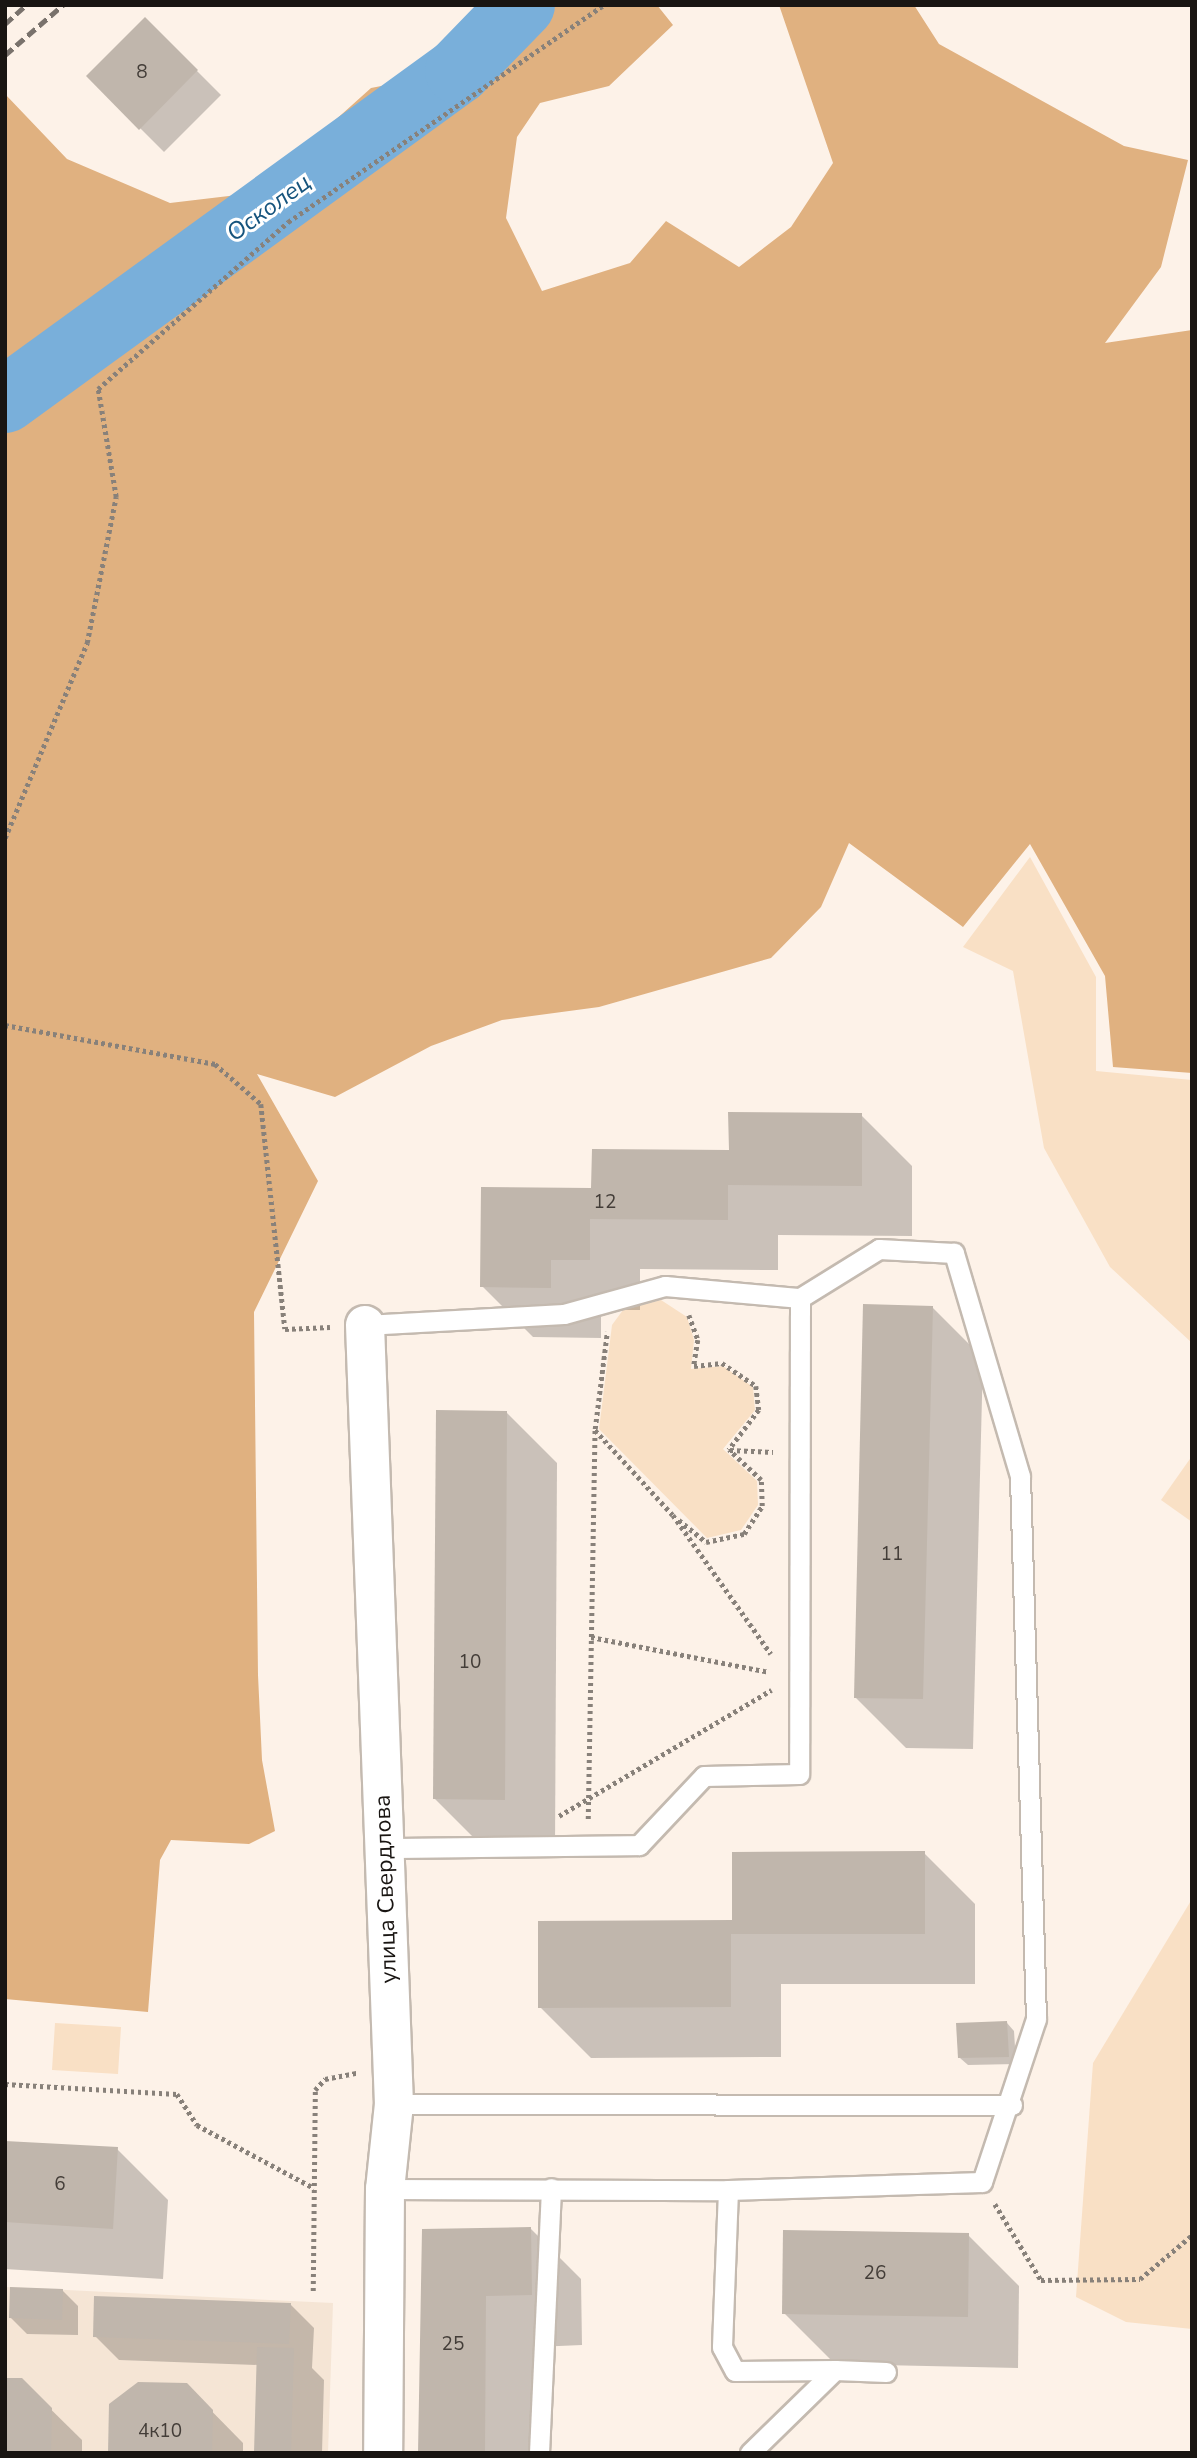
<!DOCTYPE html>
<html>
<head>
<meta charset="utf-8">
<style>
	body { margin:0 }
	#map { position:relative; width:1197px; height:2458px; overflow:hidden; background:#fdf2e8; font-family:"Nunito Sans",sans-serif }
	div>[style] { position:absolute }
	.built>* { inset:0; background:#f5e5d5 }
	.green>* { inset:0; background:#f9e0c5 }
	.forest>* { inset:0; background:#e0b180 }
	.shadow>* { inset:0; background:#0003 }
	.river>* { height:66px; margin:-33px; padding:0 33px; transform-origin:33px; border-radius:33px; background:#79afda }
	.building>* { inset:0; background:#c0b6ac }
	.path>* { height:4.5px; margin-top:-2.25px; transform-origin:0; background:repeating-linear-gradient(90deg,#88817a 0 3.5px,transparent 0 7px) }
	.roads { filter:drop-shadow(2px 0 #c4bab0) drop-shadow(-2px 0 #c4bab0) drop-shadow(0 2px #c4bab0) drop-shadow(0 -2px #c4bab0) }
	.lane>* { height:19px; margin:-9.5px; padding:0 9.5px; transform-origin:9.5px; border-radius:9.5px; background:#fff }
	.street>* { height:38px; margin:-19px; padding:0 19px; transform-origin:19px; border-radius:19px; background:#fff }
	.rail>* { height:5px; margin-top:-2.5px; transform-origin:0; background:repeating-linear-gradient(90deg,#79726c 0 10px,transparent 0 15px) }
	span { translate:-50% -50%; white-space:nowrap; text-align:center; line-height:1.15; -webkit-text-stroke:6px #fff; paint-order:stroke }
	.number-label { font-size:19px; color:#433d38 }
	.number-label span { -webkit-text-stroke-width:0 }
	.street-label { font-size:23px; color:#191512 }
	.water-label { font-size:24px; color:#16547d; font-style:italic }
	.frame { position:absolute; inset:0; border:7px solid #191512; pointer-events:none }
</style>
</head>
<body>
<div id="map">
	<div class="built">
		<div style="clip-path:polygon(5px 2287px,333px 2303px,328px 2453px,5px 2453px)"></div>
	</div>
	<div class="green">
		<div style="clip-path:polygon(1030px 857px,1096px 977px,1096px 1071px,1192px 1080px,1192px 1343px,1110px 1267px,1044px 1148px,1013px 971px,963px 947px)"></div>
		<div style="clip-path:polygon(661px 1300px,687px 1317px,694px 1340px,691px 1369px,723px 1366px,753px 1387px,755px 1410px,723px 1449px,757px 1481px,758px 1505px,741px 1530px,707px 1538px,599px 1429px,612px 1325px,623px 1310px)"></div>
		<div style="clip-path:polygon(1192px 1456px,1192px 1522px,1161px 1500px)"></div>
		<div style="clip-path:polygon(1192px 1899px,1192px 2329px,1126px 2322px,1076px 2297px,1093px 2063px)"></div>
		<div style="clip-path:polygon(55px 2023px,121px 2027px,118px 2074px,52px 2070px)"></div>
	</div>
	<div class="forest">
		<div style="clip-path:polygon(485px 5px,520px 13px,537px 5px,657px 5px,673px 25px,609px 86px,540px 103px,517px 137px,506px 218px,542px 291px,630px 263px,666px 221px,739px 267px,791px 227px,833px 163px,779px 5px,914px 5px,939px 44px,1124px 146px,1188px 160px,1161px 267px,1105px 343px,1192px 330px,1192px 1073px,1113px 1067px,1105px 976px,1030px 844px,963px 927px,849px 843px,821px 907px,771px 958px,599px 1007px,502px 1020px,431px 1046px,335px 1097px,257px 1074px,318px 1181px,254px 1312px,258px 1675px,262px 1760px,275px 1831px,249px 1844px,171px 1840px,160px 1860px,148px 2012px,5px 1999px,5px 94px,67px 159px,170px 203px,254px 193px,371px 88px,432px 76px)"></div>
	</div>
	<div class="shadow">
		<div style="clip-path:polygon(145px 19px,221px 95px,164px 152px,88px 76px)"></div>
		<div style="clip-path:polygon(861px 1115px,912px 1166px,912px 1236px,778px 1235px,778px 1270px,640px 1269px,640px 1310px,601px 1310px,601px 1338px,533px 1337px,482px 1286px,593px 1190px)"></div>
		<div style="clip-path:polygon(932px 1307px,983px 1358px,973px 1749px,906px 1748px,855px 1697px)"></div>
		<div style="clip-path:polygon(506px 1412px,557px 1463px,555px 1850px,486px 1850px,435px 1799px)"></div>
		<div style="clip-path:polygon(924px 1853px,975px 1904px,975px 1984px,781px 1984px,781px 2057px,591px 2058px,540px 2007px,734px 1922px)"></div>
		<div style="clip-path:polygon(1007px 2023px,1014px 2031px,1016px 2064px,968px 2065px,960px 2058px)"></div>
		<div style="clip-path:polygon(5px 2142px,117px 2149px,168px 2200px,163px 2279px,5px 2269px)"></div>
		<div style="clip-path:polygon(530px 2228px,581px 2279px,582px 2345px,536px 2347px,536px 2453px,420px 2453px,424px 2230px)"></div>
		<div style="clip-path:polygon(968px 2235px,1019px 2286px,1018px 2368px,835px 2364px,784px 2313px)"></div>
		<div style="clip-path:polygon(62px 2290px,78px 2306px,78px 2335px,27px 2334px,11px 2318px)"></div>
		<div style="clip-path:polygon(290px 2304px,314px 2328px,312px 2368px,324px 2380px,322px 2453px,256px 2453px,259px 2365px,119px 2360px,95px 2336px)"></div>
		<div style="clip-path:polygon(21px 2380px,82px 2440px,82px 2453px,5px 2453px)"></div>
		<div style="clip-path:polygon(186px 2385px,243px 2443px,243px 2453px,109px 2453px)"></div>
	</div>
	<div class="river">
		<div style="left:5px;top:400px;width:560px;rotate:-35.99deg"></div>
		<div style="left:458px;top:71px;width:92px;rotate:-45.9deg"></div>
	</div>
	<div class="building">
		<div style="clip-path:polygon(145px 17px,198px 70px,139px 130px,86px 76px)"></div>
		<div style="clip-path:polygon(728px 1112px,862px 1113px,862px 1186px,728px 1185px,728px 1220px,590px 1219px,590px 1260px,551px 1260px,551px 1288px,480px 1287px,481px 1187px,591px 1188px,592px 1149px,729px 1150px)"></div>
		<div style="clip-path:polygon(863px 1304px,933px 1306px,923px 1699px,854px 1698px)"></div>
		<div style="clip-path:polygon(436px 1410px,507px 1411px,505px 1800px,433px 1799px)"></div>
		<div style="clip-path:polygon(925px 1851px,925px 1934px,731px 1934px,731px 2007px,538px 2008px,538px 1921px,732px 1920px,732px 1852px)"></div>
		<div style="clip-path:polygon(1007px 2021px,1009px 2057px,958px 2058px,956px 2023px)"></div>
		<div style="clip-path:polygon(5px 2141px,118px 2147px,113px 2229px,5px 2222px)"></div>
		<div style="clip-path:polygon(531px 2227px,532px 2295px,486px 2296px,485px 2453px,418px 2453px,422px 2229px)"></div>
		<div style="clip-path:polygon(783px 2230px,969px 2233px,968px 2317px,782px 2314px)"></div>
		<div style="clip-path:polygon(10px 2287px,63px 2289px,62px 2320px,9px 2318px)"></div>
		<div style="clip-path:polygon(94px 2296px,291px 2303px,289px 2344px,93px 2337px)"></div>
		<div style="clip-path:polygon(257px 2347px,294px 2348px,291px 2453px,254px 2453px)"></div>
		<div style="clip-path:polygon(5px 2378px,22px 2378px,52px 2408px,51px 2453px,5px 2453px)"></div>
		<div style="clip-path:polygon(138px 2382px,187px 2383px,213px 2410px,212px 2453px,108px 2453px,109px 2404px)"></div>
	</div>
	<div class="path">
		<div style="left:5px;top:838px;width:212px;rotate:-67.2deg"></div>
		<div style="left:87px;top:643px;width:149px;rotate:-78.8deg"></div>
		<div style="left:116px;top:497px;width:109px;rotate:-99.5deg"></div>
		<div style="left:98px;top:389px;width:253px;rotate:-41.3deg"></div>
		<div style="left:288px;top:222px;width:383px;rotate:-34.5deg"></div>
		<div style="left:5px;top:1025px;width:214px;rotate:10.5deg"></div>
		<div style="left:215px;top:1064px;width:61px;rotate:41deg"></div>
		<div style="left:261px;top:1104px;width:226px;rotate:83.9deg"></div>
		<div style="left:285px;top:1329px;width:45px;rotate:-2.5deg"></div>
		<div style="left:689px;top:1315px;width:27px;rotate:70deg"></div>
		<div style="left:698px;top:1340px;width:26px;rotate:99deg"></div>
		<div style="left:694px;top:1366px;width:28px;rotate:-6deg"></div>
		<div style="left:722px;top:1363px;width:41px;rotate:34.1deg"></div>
		<div style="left:756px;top:1386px;width:24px;rotate:83deg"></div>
		<div style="left:759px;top:1410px;width:50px;rotate:126.9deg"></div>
		<div style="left:595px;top:1430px;width:115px;rotate:47.5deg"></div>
		<div style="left:673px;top:1515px;width:170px;rotate:54.8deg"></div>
		<div style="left:730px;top:1450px;width:43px;rotate:2.7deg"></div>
		<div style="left:679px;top:1520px;width:35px;rotate:39deg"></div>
		<div style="left:706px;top:1542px;width:39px;rotate:-12deg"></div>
		<div style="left:744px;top:1534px;width:33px;rotate:-57deg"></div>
		<div style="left:762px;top:1506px;width:26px;rotate:-92deg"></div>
		<div style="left:761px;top:1480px;width:44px;rotate:-136.8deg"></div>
		<div style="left:591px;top:1637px;width:181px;rotate:11.1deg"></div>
		<div style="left:559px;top:1816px;width:247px;rotate:-30.7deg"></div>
		<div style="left:588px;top:1819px;width:390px;rotate:-89deg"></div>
		<div style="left:595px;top:1429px;width:98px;rotate:-82.9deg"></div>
		<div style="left:5px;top:2084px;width:172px;rotate:3.3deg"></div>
		<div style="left:177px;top:2094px;width:37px;rotate:57deg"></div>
		<div style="left:197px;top:2125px;width:133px;rotate:28.3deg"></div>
		<div style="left:995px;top:2204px;width:89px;rotate:58.8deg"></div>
		<div style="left:1041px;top:2280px;width:99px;rotate:-0.6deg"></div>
		<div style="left:1140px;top:2279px;width:68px;rotate:-40.2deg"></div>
		<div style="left:313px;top:2291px;width:201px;rotate:-89.4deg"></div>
		<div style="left:315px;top:2090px;width:15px;rotate:-48deg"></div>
		<div style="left:325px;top:2079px;width:32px;rotate:-11deg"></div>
	</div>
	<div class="roads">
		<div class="lane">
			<div style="left:365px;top:1325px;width:199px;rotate:-3.2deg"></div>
			<div style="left:564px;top:1314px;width:105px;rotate:-15.5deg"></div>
			<div style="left:665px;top:1286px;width:136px;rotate:5.1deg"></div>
			<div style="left:800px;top:1298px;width:476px;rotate:90.1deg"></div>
			<div style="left:799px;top:1774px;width:95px;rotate:178.8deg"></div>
			<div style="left:704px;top:1776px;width:95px;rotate:133.3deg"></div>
			<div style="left:639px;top:1845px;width:255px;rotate:179.3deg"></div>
			<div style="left:394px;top:2104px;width:618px;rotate:0.09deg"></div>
			<div style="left:385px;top:2189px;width:343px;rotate:0.2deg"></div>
			<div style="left:728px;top:2190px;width:254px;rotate:-1.8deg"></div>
			<div style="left:982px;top:2182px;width:172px;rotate:-71.7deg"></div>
			<div style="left:1036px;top:2019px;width:543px;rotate:-91.69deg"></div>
			<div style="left:1020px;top:1476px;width:233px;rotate:-106.5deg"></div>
			<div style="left:954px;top:1253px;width:75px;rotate:-176.9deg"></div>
			<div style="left:879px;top:1249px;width:93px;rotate:148.2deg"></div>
			<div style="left:728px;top:2190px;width:157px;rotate:92.2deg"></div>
			<div style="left:722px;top:2347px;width:27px;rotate:62deg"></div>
			<div style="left:735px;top:2371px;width:100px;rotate:-0.6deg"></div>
			<div style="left:835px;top:2370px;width:119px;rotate:135.7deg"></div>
			<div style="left:835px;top:2370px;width:51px;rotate:2.2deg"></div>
			<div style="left:539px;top:2453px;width:265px;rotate:-87.4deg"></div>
		</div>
		<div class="street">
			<div style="left:365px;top:1325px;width:780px;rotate:87.87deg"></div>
			<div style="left:394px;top:2104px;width:85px;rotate:96deg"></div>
			<div style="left:385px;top:2189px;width:264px;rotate:90.4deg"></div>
		</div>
	</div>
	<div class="rail">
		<div style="left:5px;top:24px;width:28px;rotate:-42deg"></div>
		<div style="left:5px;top:55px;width:77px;rotate:-40.8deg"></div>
	</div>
	<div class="number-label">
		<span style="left:142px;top:73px">8</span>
		<span style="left:605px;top:1203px">12</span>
		<span style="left:892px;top:1555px">11</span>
		<span style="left:470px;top:1663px">10</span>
		<span style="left:60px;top:2185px">6</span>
		<span style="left:875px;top:2274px">26</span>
		<span style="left:453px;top:2345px">25</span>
		<span style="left:160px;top:2432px">4к10</span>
	</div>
	<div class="street-label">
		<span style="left:386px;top:1889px;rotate:-92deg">улица Свердлова</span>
	</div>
	<div class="water-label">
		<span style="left:269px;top:208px;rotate:-36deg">Осколец</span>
	</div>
	<div class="frame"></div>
</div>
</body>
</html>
